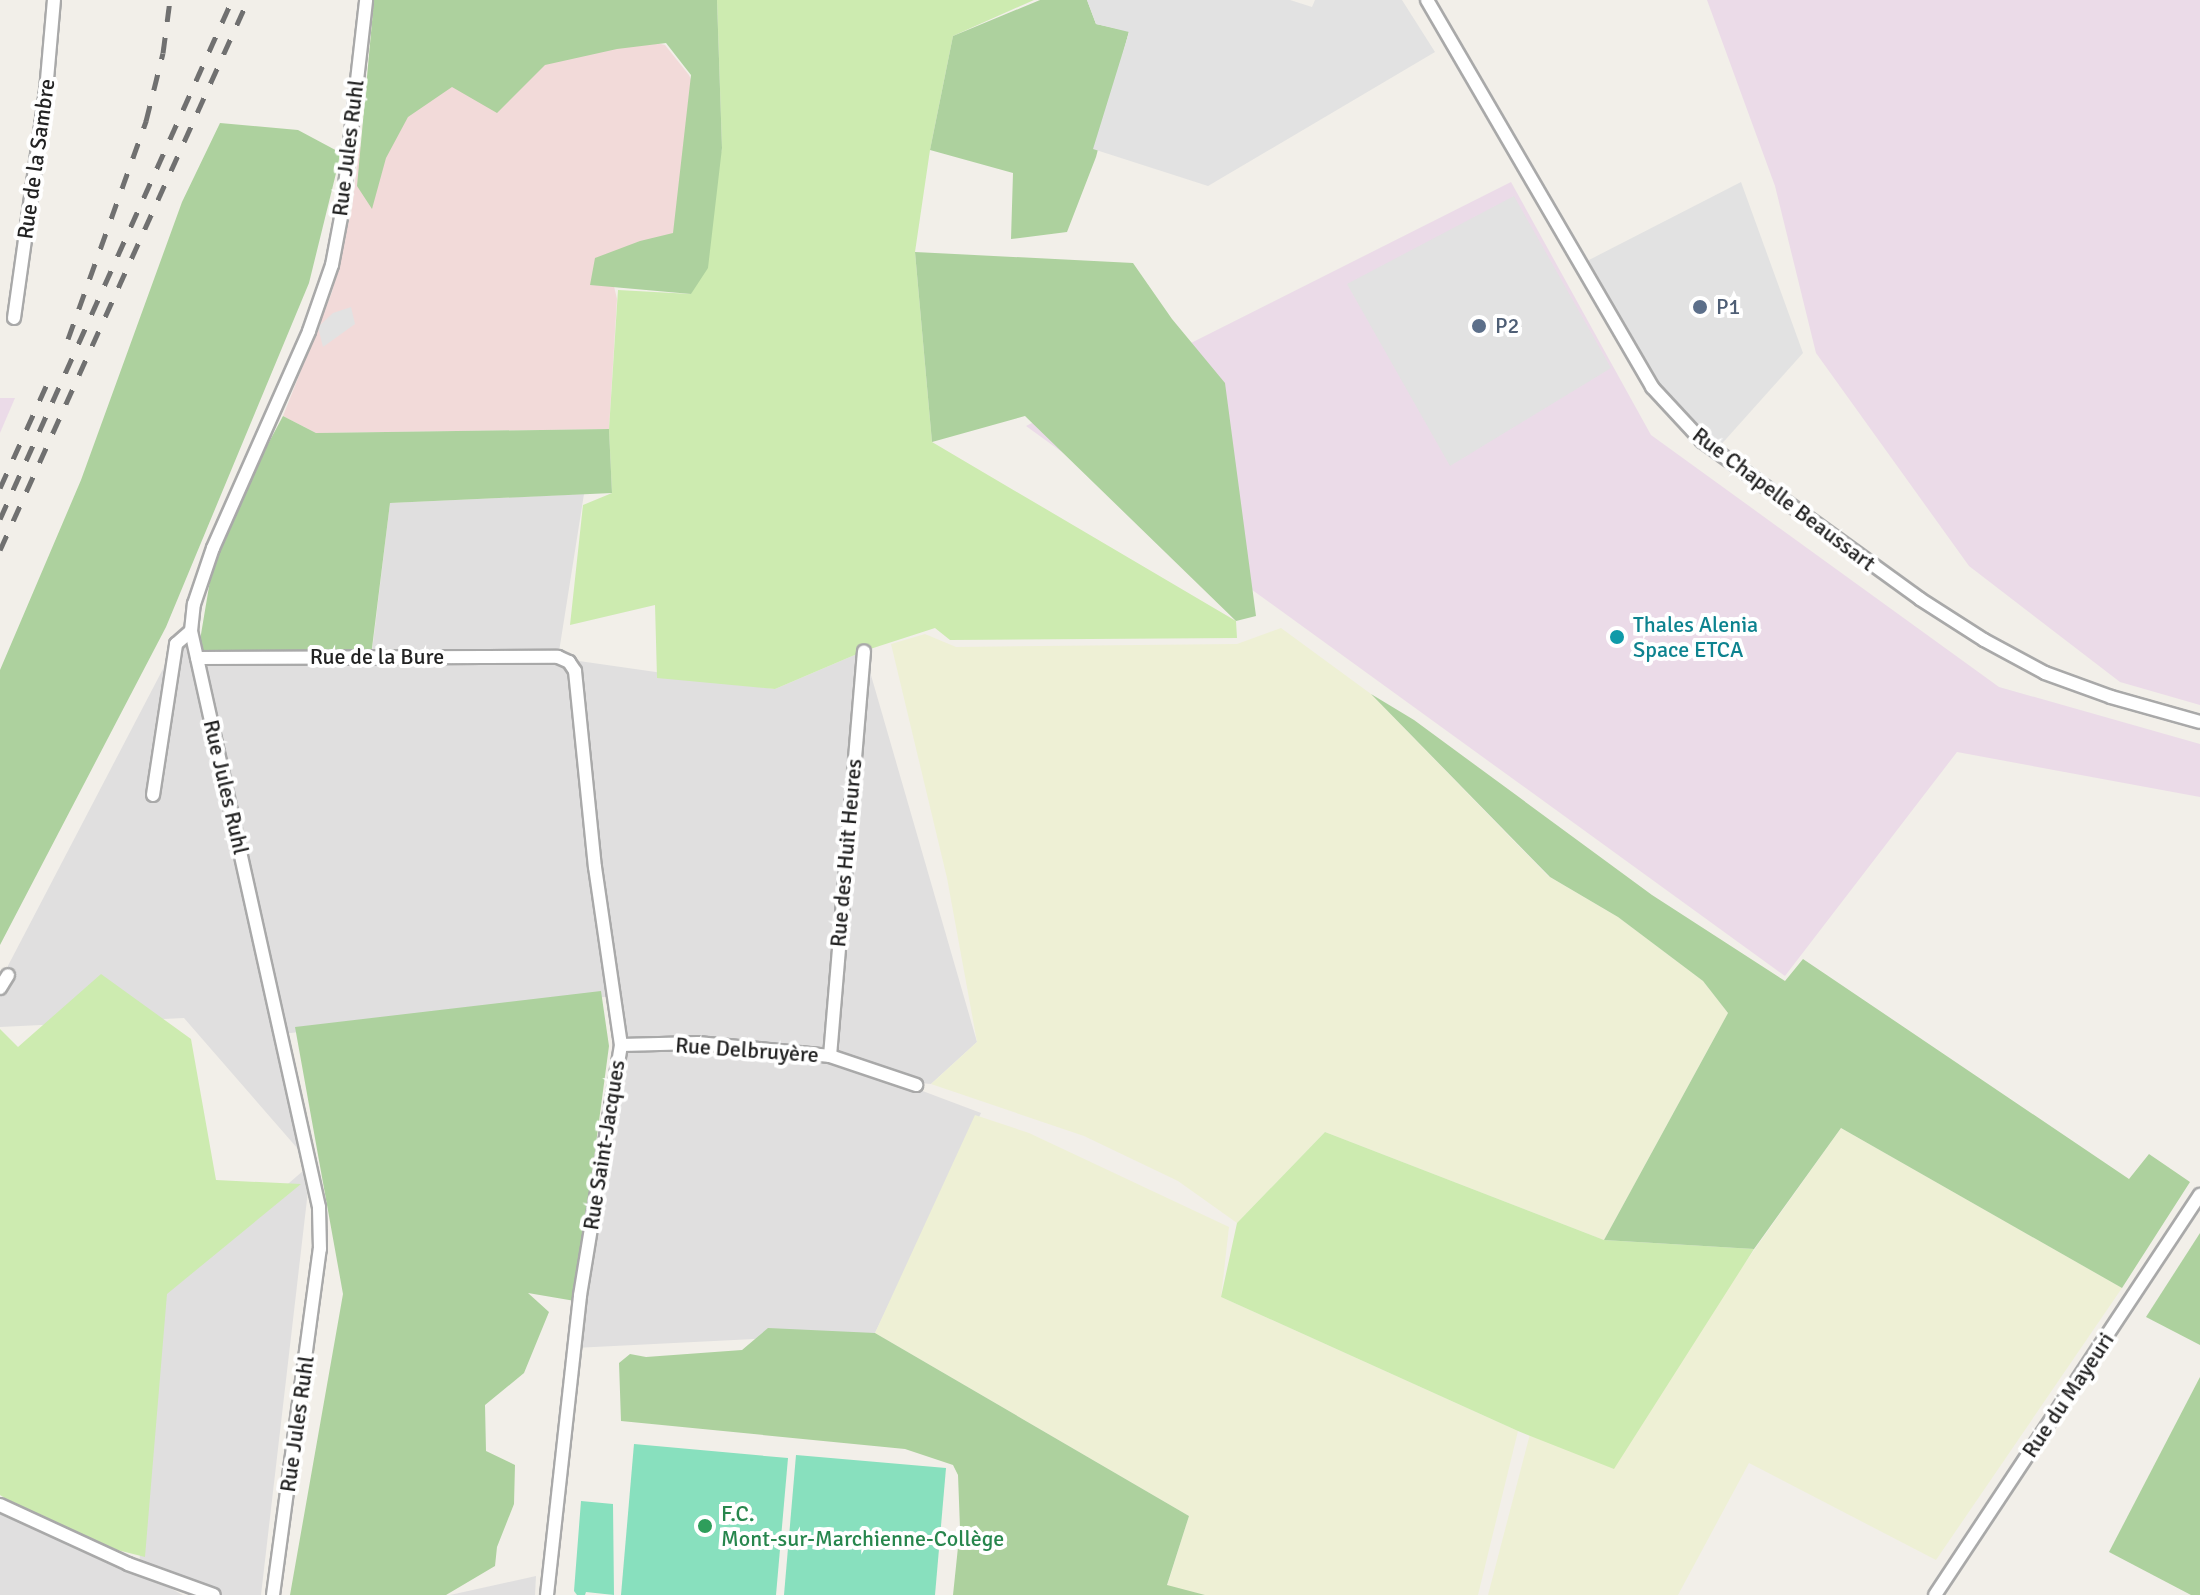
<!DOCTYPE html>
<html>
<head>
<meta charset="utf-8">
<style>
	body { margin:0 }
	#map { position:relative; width:2200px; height:1595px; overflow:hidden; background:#f2efe9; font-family:Signika,sans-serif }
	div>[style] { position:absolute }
	.residential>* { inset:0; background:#e0dfdf }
	.commercial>* { inset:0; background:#f2dad9 }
	.industrial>* { inset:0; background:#ebdbe8 }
	.farmland>* { inset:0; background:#eef0d5 }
	.grass>* { inset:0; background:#cdebb0 }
	.forest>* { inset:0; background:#add19e }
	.pitch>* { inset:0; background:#88e0be }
	.parking>* { inset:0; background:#e2e2e2 }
	.roads { filter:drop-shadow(2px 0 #a9a9a9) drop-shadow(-2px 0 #a9a9a9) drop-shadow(0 2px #a9a9a9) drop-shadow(0 -2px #a9a9a9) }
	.street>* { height:12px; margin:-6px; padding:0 6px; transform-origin:6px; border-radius:6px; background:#fff }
	.rail>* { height:5px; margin-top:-2.5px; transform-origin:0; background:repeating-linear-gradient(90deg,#707070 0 16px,transparent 0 32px) }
	.dots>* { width:22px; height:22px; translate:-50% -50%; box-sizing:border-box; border:4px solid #fff; border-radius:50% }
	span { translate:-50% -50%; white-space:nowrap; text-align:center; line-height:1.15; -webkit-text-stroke:8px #fff; paint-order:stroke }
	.street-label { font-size:22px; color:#222 }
	.service-label { font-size:22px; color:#4e5e75 }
	.left { translate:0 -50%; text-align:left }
	.culture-label { font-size:22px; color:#0d838f }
	.leisure-label { font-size:22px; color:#27864d }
</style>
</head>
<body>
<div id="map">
	<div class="residential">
		<div style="clip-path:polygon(584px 494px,558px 658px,775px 689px,864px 651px,977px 1042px,931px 1084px,896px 1081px,981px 1113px,875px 1333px,574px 1348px,621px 1045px,613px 996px,282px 1034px,311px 1165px,261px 1595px,214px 1595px,139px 1568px,157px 1297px,311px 1164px,184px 1018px,0 1027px,0 981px,176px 644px,372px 651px,390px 503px)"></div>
		<div style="clip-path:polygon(0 1498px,183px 1595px,0 1595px)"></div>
		<div style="clip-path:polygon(536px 1576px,535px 1595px,450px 1595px)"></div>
	</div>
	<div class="commercial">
		<div style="clip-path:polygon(639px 39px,665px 45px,689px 75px,698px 96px,686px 234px,608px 261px,617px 299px,609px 429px,316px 433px,283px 416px,332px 292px,352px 208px,359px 149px,395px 97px)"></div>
	</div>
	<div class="industrial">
		<div style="clip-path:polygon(1707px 0,2200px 0,2200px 705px,2120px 682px,1969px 566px,1816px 353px,1775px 186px)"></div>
		<div style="clip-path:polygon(1511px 182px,1651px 435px,1999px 687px,2200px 744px,2200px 797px,1957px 752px,1785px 976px,1026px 426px)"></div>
		<div style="clip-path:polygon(0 398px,15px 398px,0 433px)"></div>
	</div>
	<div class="farmland">
		<div style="clip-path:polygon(1281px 628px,1371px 694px,1548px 876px,1618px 917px,1703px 981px,1728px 1013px,1604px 1240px,1325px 1132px,1237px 1223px,1178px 1181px,1084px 1136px,931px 1084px,977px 1042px,947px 878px,891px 644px,925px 634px,956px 647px,1237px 644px)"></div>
		<div style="clip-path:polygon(975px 1115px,1029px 1133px,1229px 1227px,1221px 1297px,1518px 1431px,1478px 1595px,1205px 1595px,1167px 1586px,1189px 1516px,875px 1333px)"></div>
		<div style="clip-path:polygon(1841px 1128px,2122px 1288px,1936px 1560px,1749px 1463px,1678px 1595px,1488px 1595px,1530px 1434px,1698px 1329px)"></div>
	</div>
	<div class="grass">
		<div style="clip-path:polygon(717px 0,1034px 0,953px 36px,930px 150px,915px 252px,932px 442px,1236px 621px,1237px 638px,950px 640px,935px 628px,864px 651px,775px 689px,657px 678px,655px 605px,570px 625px,583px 505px,612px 493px,609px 429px,618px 290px,691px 294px,722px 148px)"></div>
		<div style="clip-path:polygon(101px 974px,191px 1039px,216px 1180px,301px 1184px,167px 1294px,145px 1557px,66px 1537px,0 1495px,0 1029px,18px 1047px)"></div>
		<div style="clip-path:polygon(1325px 1132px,1604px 1240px,1754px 1249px,1614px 1469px,1518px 1431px,1221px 1297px,1237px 1223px)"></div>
	</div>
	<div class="forest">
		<div style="clip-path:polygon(374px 0,717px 0,722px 148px,708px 268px,691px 294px,590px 285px,595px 258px,640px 241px,673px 233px,691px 75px,666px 43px,617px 49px,545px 65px,497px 113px,452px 87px,408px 117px,386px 158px,372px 209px,357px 186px)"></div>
		<div style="clip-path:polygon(1040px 0,1087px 0,1096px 24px,1129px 31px,1096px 157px,1067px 232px,1011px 239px,1013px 173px,930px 150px,953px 36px)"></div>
		<div style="clip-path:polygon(220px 123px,298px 130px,341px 153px,309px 283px,166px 627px,0 945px,0 670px,81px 480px,182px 202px)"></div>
		<div style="clip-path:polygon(915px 252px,1133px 263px,1172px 319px,1225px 383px,1256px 616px,1236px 621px,1025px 416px,932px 442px)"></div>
		<div style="clip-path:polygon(283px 416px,316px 433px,609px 429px,612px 493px,390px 503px,371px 656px,197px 658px,217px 539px)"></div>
		<div style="clip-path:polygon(1371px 694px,1414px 720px,1652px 895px,1785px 981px,1803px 959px,2129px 1179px,2149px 1154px,2190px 1182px,2122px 1288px,1841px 1128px,1754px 1249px,1604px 1240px,1728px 1013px,1703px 981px,1618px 917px,1550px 877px)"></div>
		<div style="clip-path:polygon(601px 991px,609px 1046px,575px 1301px,528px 1293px,549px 1312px,524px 1373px,485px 1405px,486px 1451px,515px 1465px,514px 1504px,497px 1547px,495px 1566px,446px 1595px,290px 1595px,343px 1294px,295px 1027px)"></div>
		<div style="clip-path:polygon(2200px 1233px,2200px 1345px,2146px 1317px)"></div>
		<div style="clip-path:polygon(768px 1328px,875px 1333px,1189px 1516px,1167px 1585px,1205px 1595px,953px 1595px,960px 1528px,958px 1475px,953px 1465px,905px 1449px,621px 1421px,619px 1363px,630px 1354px,646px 1357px,742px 1350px)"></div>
		<div style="clip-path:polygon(2200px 1377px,2200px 1595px,2191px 1595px,2109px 1552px)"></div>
	</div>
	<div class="pitch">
		<div style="clip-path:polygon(634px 1444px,788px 1458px,776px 1595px,621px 1595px)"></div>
		<div style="clip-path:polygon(796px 1455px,946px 1468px,935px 1595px,784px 1595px)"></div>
		<div style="clip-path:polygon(581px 1501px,613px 1504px,614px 1595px,586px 1592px,585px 1595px,577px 1595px,574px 1591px)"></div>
	</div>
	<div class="parking">
		<div style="clip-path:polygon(1087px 0,1290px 0,1312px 7px,1315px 0,1402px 0,1435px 52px,1208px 186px,1093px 149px,1129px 32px,1096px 24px)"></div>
		<div style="clip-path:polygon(1741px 182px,1803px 353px,1718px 448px,1672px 407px,1587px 261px)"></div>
		<div style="clip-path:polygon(1514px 196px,1611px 368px,1450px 466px,1347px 284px)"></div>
		<div style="clip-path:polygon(351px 307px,355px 324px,323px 347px,318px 327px,333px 313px)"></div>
	</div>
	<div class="roads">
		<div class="street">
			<div style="left:1427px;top:0;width:448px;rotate:59.8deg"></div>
			<div style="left:1652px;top:387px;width:74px;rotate:47.2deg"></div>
			<div style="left:1702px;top:441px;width:269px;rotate:35.9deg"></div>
			<div style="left:1920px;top:599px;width:76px;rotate:32.6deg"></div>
			<div style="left:1984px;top:640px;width:69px;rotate:28.4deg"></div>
			<div style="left:2045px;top:673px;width:70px;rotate:20deg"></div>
			<div style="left:2111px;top:697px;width:92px;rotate:15.7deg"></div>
			<div style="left:14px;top:318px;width:229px;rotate:-82deg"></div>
			<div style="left:46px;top:91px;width:91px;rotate:-85deg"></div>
			<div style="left:197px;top:658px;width:361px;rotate:-0.2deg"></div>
			<div style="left:558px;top:657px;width:12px;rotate:24deg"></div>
			<div style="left:569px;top:662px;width:11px;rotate:56deg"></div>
			<div style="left:575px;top:671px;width:197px;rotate:84.2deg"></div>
			<div style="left:595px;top:867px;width:180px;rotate:81.7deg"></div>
			<div style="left:621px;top:1045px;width:254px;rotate:99.3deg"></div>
			<div style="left:580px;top:1296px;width:301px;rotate:96.3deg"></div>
			<div style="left:153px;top:795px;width:153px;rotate:-81.3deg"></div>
			<div style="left:176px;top:644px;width:20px;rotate:-41deg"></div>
			<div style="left:0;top:988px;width:15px;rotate:-58deg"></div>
			<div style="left:621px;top:1045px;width:77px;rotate:-1.5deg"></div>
			<div style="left:698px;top:1043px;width:133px;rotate:5.6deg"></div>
			<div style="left:830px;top:1056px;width:91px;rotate:18.6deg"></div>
			<div style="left:830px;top:1056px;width:406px;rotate:-85.2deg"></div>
			<div style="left:0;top:1505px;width:141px;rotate:24.7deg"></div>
			<div style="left:128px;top:1564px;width:91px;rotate:19.8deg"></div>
			<div style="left:273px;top:1595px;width:349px;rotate:-82.3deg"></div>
			<div style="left:320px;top:1249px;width:42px;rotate:-91.4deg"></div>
			<div style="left:319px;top:1207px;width:590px;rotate:-102.53deg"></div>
			<div style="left:191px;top:631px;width:27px;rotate:-84deg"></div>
			<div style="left:194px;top:604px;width:59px;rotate:-71.3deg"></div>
			<div style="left:213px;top:548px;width:237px;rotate:-66.1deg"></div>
			<div style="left:309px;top:331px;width:70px;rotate:-70.8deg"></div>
			<div style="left:332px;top:265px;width:54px;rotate:-79.3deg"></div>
			<div style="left:342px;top:212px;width:213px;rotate:-83.5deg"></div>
			<div style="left:1935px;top:1595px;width:480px;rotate:-56.5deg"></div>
		</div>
	</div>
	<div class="rail">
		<div style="left:68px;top:339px;width:232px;rotate:-70.3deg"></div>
		<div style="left:146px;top:121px;width:70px;rotate:-76deg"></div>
		<div style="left:163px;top:53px;width:53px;rotate:-82.5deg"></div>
		<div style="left:0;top:488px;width:124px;rotate:-65.7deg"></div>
		<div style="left:0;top:519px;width:568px;rotate:-65.91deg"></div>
		<div style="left:0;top:550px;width:603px;rotate:-65.73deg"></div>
	</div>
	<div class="dots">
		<div style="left:1700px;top:307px;background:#5c6f8a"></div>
		<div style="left:1479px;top:326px;background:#5c6f8a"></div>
		<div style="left:1617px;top:637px;background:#0f9aa8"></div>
		<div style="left:705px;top:1526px;background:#2e9e5b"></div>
	</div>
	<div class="street-label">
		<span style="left:348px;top:148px;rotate:-83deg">Rue Jules Ruhl</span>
		<span style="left:36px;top:159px;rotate:-82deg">Rue de la Sambre</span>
		<span style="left:1784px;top:499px;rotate:37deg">Rue Chapelle Beaussart</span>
		<span style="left:377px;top:657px">Rue de la Bure</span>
		<span style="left:226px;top:787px;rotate:77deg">Rue Jules Ruhl</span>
		<span style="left:846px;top:853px;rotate:-85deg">Rue des Huit Heures</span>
		<span style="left:747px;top:1050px;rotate:4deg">Rue Delbruyère</span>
		<span style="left:604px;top:1145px;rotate:-81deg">Rue Saint-Jacques</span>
		<span style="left:2068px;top:1395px;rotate:-56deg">Rue du Mayeuri</span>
		<span style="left:297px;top:1424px;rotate:-82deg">Rue Jules Ruhl</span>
	</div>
	<div class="service-label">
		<span class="left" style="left:1716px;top:307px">P1</span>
		<span class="left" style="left:1495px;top:326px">P2</span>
	</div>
	<div class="culture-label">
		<span class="left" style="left:1633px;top:637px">Thales Alenia<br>Space ETCA</span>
	</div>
	<div class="leisure-label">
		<span class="left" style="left:721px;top:1526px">F.C.<br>Mont-sur-Marchienne-Collège</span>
	</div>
</div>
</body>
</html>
